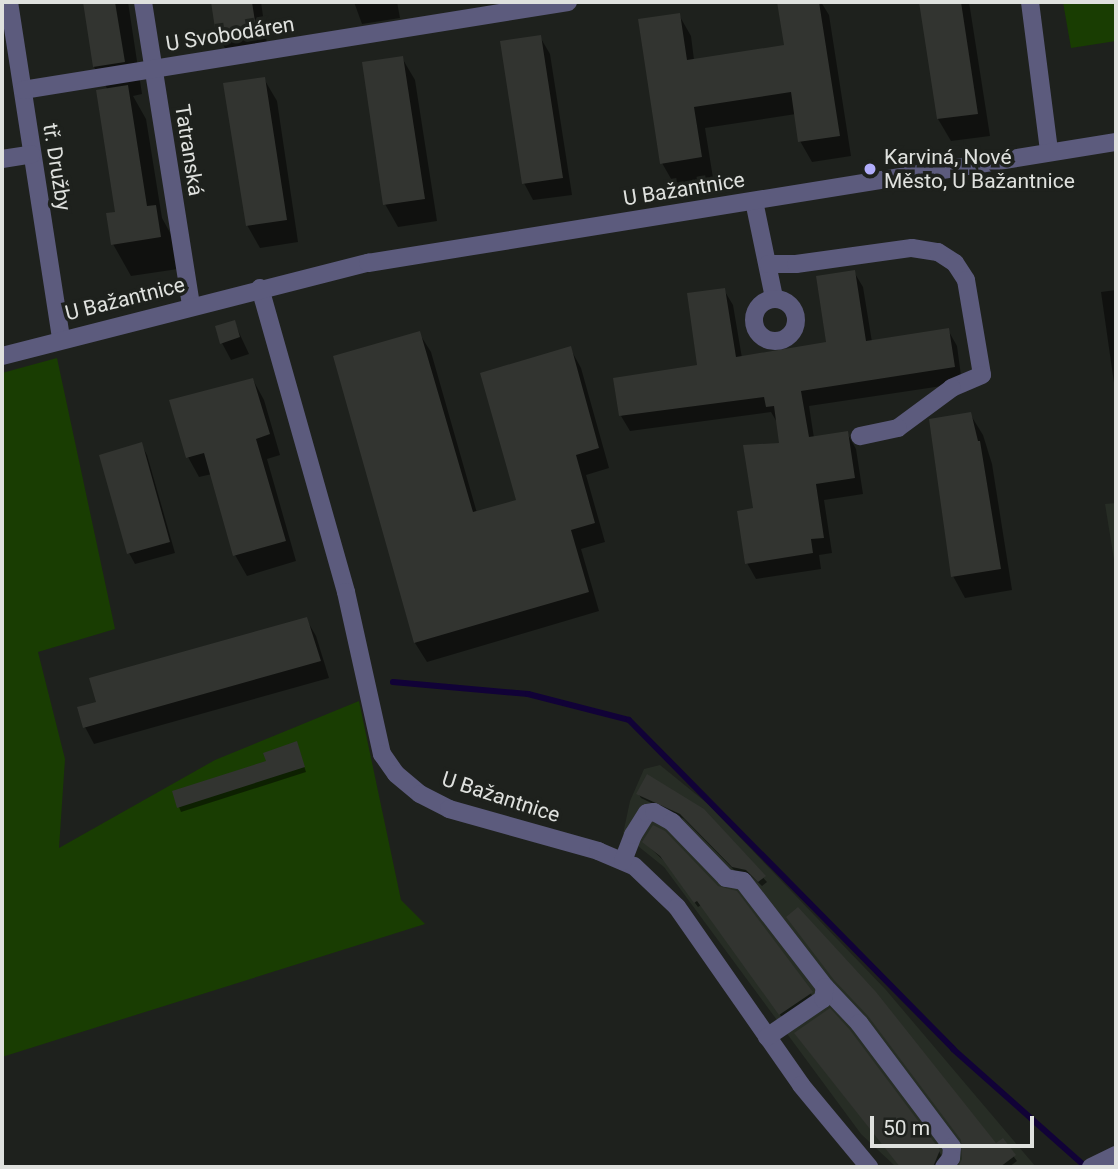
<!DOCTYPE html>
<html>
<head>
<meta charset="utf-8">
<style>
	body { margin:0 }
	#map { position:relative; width:1118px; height:1169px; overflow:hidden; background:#1e211d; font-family:Roboto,sans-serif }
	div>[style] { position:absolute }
	.built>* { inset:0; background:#272d25 }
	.green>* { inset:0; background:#193d02 }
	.shadow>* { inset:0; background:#0007 }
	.stream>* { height:6px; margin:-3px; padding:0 3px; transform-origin:3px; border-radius:3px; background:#110237 }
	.building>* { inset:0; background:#323430 }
	.minor>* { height:18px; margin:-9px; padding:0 9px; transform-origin:9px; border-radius:9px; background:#5c5b7d }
	.minor>.ring { margin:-9px; padding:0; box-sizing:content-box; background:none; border:18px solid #5c5b7d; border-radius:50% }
	.dots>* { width:19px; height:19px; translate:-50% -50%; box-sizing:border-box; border:4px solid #1e211d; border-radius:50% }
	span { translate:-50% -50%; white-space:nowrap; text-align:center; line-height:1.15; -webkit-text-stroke:7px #1e211d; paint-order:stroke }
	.street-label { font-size:21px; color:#dfe1de }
	.poi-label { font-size:21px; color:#dfe1de }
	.left { translate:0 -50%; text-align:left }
	.frame { position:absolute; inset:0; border:4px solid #dfe1de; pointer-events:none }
	.scale { position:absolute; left:870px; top:1116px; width:164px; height:32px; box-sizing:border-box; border:4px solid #dfe1de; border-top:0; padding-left:9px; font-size:21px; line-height:24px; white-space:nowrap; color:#dfe1de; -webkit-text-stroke:5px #1e211d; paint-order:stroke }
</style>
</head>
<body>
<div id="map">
	<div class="built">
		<div style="clip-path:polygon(1116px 503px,1116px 572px,1105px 504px)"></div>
		<div style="clip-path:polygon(660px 765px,708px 804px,886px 990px,1036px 1167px,896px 1167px,861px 1134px,664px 867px,623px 834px,630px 801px,644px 769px)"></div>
	</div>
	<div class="green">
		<div style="clip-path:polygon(1063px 2px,1116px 2px,1116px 41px,1071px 48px)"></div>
		<div style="clip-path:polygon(57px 358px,115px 629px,38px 652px,65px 759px,59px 848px,215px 760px,359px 701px,401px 900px,425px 924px,2px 1057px,2px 373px)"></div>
	</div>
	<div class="shadow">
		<div style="clip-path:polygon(84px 2px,128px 2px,142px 94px,133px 96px,146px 119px,162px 218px,174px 240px,178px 269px,131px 276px,113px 244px,117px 214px,108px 90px,94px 67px)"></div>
		<div style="clip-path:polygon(212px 2px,261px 2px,268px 51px,230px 57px,217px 34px)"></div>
		<div style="clip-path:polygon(354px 2px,397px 2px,400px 18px,362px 24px)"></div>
		<div style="clip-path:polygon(779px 2px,821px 2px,829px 15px,851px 156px,812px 162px,800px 141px,796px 114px,705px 128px,713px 178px,674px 184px,662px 163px,679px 15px,691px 36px,694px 60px,786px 47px)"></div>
		<div style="clip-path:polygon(921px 2px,969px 2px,990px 136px,951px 141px,938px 119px)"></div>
		<div style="clip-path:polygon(540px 37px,550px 54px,572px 195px,533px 200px,524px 183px)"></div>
		<div style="clip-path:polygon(402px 58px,415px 80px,437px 221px,398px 227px,385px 204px)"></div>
		<div style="clip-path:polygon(264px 79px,277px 101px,298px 242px,260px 248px,247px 225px)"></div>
		<div style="clip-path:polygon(854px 272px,863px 287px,872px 342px,948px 330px,957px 346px,962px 383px,809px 406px,814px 438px,847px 433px,856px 449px,863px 494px,824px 500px,832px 553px,819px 555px,821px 569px,756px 579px,747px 563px,755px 510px,781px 444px,778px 424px,771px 412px,630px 431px,621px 416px,699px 367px,724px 290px,733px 305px,742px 358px,828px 344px)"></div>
		<div style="clip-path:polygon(1116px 290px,1116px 397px,1101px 292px)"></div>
		<div style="clip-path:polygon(234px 322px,249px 354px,231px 360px,222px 343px)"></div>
		<div style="clip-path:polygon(419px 333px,431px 352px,477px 513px,518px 501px,570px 348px,581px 368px,609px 468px,586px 475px,605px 542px,581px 549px,599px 611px,427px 662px,415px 643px)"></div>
		<div style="clip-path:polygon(253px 380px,264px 400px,280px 455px,267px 459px,296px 561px,247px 576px,235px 555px,212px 474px,199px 477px,188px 457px)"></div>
		<div style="clip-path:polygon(970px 414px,983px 435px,992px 464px,1012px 590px,965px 598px,953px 576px)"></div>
		<div style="clip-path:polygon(141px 444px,147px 455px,175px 553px,135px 564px,129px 553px)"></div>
		<div style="clip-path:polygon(306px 619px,316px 636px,329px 678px,94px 744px,85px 727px,98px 703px)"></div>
		<div style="clip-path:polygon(297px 744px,306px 772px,181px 812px,179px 807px,268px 763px)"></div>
		<div style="clip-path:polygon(638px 793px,703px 810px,767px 882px,762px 886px,750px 875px,736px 872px,684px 819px,641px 798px)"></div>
		<div style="clip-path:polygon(644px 842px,717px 887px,736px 893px,814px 998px,783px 1019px,701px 905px,698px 907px,664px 861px)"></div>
		<div style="clip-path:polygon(799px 1038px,939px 1151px,942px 1157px,936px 1167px,901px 1167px)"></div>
		<div style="clip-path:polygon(963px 1141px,996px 1145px,1002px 1141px,1017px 1161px,1009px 1167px,958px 1167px,964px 1160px)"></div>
	</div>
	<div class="stream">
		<div style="left:393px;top:682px;width:136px;rotate:5.1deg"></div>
		<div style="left:528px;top:694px;width:104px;rotate:14.4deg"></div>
		<div style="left:629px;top:720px;width:462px;rotate:45.4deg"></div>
		<div style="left:953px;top:1049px;width:178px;rotate:41.6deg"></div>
	</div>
	<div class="building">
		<div style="clip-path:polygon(83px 2px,115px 2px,125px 62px,93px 67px)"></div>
		<div style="clip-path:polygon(211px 2px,252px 2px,256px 28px,216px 35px)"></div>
		<div style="clip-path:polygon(777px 2px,819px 2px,840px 136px,798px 142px,791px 92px,694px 107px,702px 157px,660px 164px,638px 19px,680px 13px,687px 60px,784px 45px)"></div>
		<div style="clip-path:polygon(919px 2px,961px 2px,978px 114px,937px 119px)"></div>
		<div style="clip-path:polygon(541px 35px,563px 178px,522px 184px,500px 41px)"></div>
		<div style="clip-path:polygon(403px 56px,425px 199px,383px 205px,362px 62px)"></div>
		<div style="clip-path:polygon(265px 77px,287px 220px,246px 226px,223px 83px)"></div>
		<div style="clip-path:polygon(128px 85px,147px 206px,156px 205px,161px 237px,111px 245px,106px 213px,115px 212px,96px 90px)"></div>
		<div style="clip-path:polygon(855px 270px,866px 341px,949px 328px,955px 367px,801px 391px,809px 437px,848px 431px,855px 478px,816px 484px,824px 538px,811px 539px,813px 553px,745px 564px,737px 511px,753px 508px,743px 445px,779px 443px,774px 406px,766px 407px,764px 397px,619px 416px,613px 378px,697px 365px,687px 293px,725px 288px,736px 357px,826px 342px,816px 276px)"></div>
		<div style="clip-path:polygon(235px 320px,240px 337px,220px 344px,215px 326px)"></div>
		<div style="clip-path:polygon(420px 331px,473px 512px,516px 500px,480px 373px,571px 346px,599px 448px,576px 455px,595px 523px,571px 530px,589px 592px,414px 643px,333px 356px)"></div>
		<div style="clip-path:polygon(253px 378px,270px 434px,256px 439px,286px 541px,233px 556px,204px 453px,186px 458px,169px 400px)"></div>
		<div style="clip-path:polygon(971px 412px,978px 441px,980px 441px,1001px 569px,951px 577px,929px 419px)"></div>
		<div style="clip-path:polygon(142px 442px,170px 542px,127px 554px,99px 455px)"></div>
		<div style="clip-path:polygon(307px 617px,321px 661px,83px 728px,77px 707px,96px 702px,89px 678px)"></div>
		<div style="clip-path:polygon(297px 741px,305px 767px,177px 808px,172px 791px,266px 761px,263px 753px)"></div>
		<div style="clip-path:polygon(647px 774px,704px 809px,766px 876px,758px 882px,746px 870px,732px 867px,680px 814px,636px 794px)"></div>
		<div style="clip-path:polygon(653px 825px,665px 831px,718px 886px,737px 891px,813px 992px,779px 1015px,697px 901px,694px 903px,660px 856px,642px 842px)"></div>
		<div style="clip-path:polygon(798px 907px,876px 992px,996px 1143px,1003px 1138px,1016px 1155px,1000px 1167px,958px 1167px,962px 1159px,961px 1140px,868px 1016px,834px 980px,786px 917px)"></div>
		<div style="clip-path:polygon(830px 1008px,850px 1030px,940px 1150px,933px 1167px,900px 1167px,794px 1033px)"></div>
	</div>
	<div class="minor">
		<div style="left:9px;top:2px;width:341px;rotate:81.2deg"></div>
		<div style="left:143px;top:2px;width:308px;rotate:81deg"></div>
		<div style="left:1030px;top:2px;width:150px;rotate:82.7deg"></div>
		<div style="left:23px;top:90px;width:552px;rotate:-9.17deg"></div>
		<div style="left:2px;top:159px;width:30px;rotate:-9deg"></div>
		<div style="left:754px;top:201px;width:99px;rotate:78.3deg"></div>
		<div style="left:768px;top:264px;width:28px"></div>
		<div style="left:796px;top:264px;width:117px;rotate:-7.9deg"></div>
		<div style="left:912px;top:248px;width:26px;rotate:9deg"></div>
		<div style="left:938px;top:252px;width:20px;rotate:33deg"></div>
		<div style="left:955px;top:263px;width:20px;rotate:57deg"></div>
		<div style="left:966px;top:280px;width:96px;rotate:80.4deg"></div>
		<div style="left:982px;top:375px;width:33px;rotate:157deg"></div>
		<div style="left:952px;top:388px;width:67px;rotate:143.5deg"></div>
		<div style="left:898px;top:428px;width:39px;rotate:168deg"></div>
		<div style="left:260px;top:288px;width:316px;rotate:74.2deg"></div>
		<div style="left:346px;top:592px;width:166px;rotate:77.5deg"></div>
		<div style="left:382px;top:754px;width:24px;rotate:55deg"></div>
		<div style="left:396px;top:774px;width:31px;rotate:40deg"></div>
		<div style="left:420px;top:794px;width:33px;rotate:27deg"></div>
		<div style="left:449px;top:809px;width:155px;rotate:15.7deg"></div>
		<div style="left:598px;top:851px;width:39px;rotate:23deg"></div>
		<div style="left:634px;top:866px;width:59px;rotate:43.6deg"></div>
		<div style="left:677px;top:907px;width:217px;rotate:55.1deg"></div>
		<div style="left:801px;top:1085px;width:107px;rotate:50.3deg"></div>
		<div class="ring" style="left:754px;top:299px;width:24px;height:24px"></div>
		<div style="left:2px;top:356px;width:378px;rotate:-14.3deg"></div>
		<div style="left:368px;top:263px;width:758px;rotate:-9.19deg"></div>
		<div style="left:623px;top:861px;width:28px;rotate:-69deg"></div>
		<div style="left:633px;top:835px;width:26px;rotate:-58deg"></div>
		<div style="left:647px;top:813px;width:7px;rotate:-8deg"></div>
		<div style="left:654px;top:812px;width:21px;rotate:29deg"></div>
		<div style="left:672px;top:822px;width:78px;rotate:46deg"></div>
		<div style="left:726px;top:878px;width:17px;rotate:10deg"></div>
		<div style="left:743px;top:881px;width:134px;rotate:52.3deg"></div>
		<div style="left:825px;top:987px;width:50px;rotate:46.6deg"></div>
		<div style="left:859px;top:1023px;width:155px;rotate:53.1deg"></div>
		<div style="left:952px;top:1147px;width:11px;rotate:95deg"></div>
		<div style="left:951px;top:1158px;width:11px;rotate:128deg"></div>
		<div style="left:767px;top:1037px;width:68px;rotate:-34.2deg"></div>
		<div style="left:823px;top:999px;width:12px;rotate:-81deg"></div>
		<div style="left:1091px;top:1167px;width:28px;rotate:-26deg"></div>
	</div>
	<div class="dots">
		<div style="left:870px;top:169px;background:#b1adfa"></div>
	</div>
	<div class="street-label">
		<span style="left:230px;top:34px;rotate:-9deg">U Svobodáren</span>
		<span style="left:189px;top:150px;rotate:81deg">Tatranská</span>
		<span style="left:57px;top:167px;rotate:81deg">tř. Družby</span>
		<span style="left:684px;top:189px;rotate:-9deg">U Bažantnice</span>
		<span style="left:125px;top:299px;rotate:-14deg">U Bažantnice</span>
		<span style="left:501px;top:797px;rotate:18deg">U Bažantnice</span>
	</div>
	<div class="poi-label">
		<span class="left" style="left:884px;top:169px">Karviná, Nové<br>Město, U Bažantnice</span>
	</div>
	<div class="frame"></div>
	<div class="scale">50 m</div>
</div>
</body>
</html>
